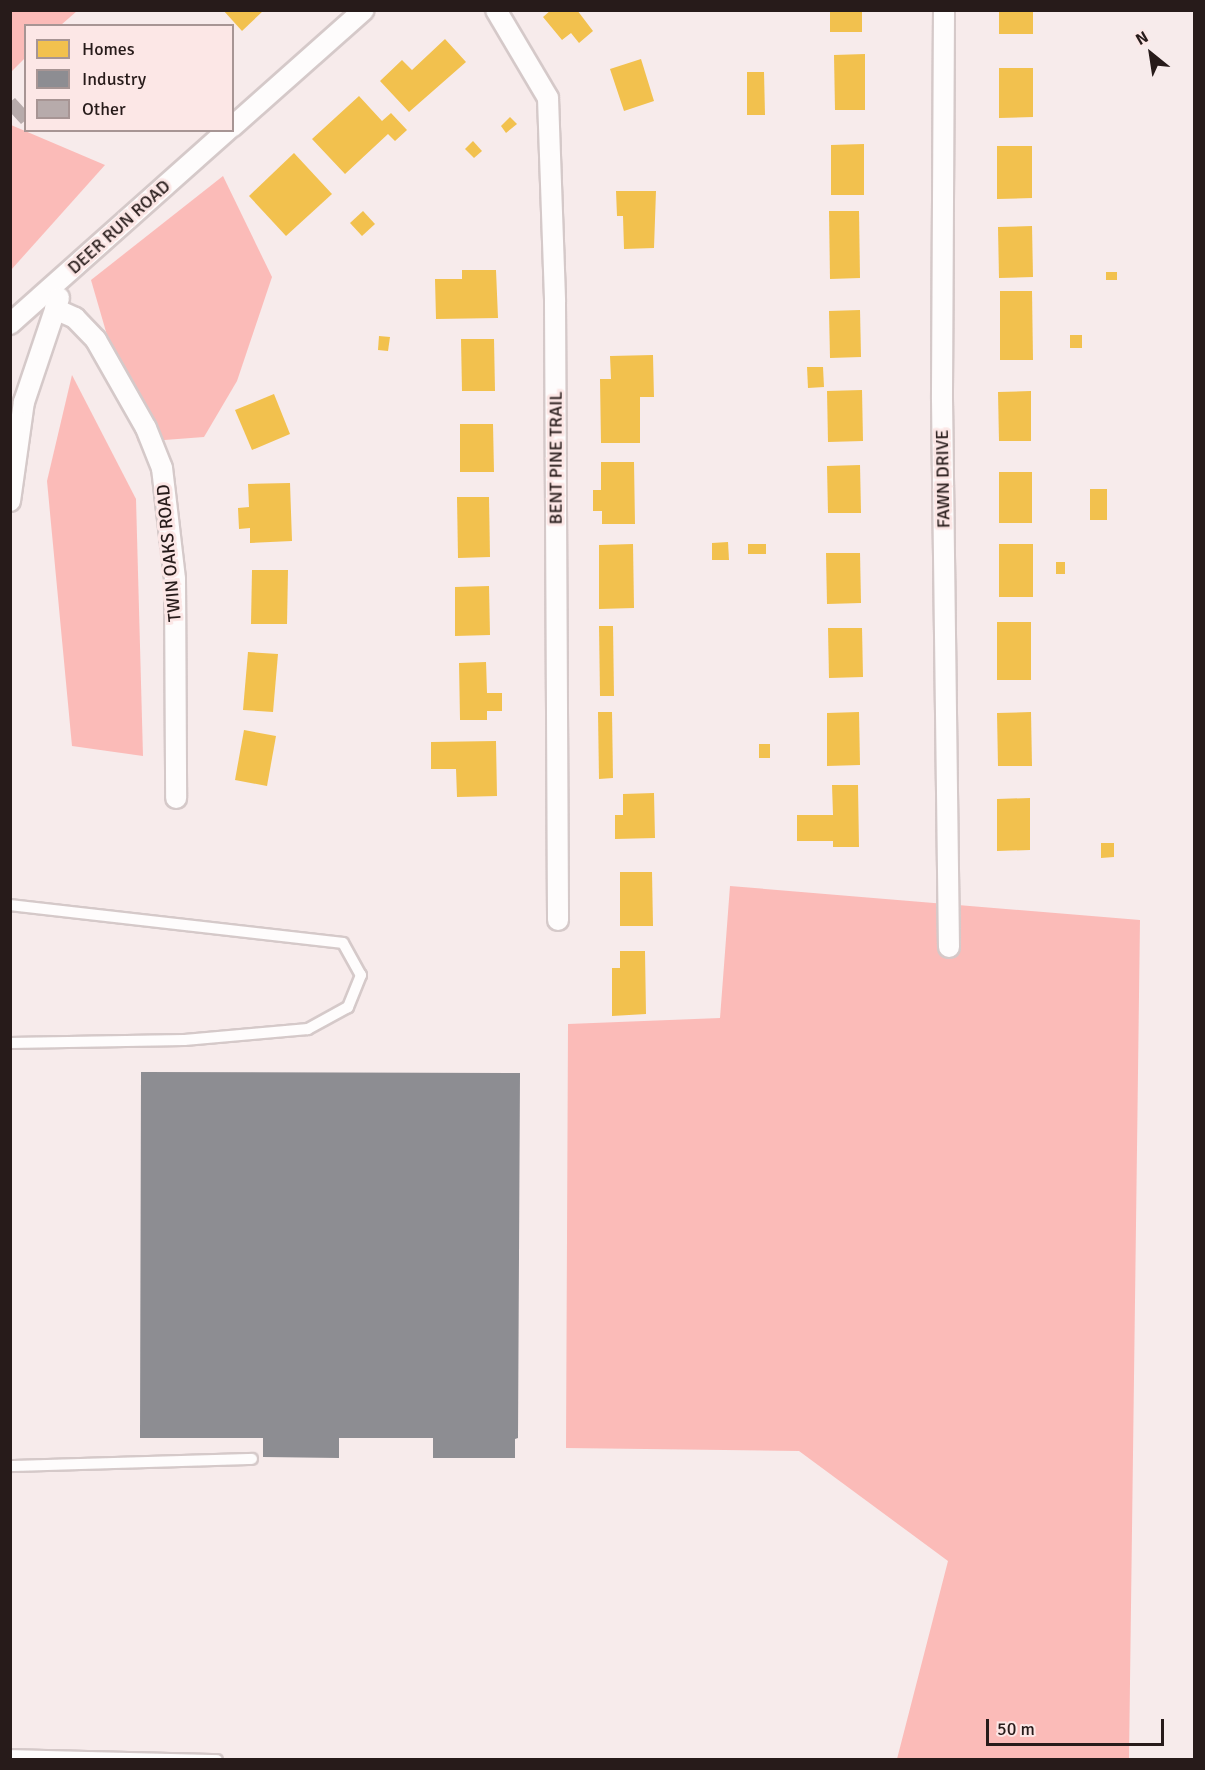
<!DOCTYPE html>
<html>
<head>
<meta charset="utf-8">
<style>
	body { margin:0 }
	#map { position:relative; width:1205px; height:1770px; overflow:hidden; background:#f7ebeb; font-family:Signika,sans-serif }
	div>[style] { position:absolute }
	.forest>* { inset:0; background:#fbbbb8 }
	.homes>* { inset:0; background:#f2c14e }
	.industry>* { inset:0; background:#8d8d92 }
	.building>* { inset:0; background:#b7abab }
	.roads { filter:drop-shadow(2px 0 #d5c9c9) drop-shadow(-2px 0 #d5c9c9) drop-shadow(0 2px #d5c9c9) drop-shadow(0 -2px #d5c9c9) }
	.lane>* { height:10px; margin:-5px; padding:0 5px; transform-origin:5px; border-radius:5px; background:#fefcfc }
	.street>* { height:20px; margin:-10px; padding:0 10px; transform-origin:10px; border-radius:10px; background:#fefcfc }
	span { translate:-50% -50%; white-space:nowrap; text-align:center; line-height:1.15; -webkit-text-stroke:6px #fce7e6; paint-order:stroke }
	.street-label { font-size:18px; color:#271b1a }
	.frame { position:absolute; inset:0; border:12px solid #271b1a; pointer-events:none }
	.legend { position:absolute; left:24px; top:24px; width:210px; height:108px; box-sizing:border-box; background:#fce7e6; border:2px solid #a79594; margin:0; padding:8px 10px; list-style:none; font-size:18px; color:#271b1a }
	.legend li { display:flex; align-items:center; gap:12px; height:30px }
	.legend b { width:30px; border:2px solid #a79594 }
	.north { position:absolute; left:1121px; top:24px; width:60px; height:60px; -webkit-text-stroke:4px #fce7e6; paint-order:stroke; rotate:330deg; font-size:16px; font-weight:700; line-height:24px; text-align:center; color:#271b1a }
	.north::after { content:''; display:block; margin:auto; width:21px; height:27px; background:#271b1a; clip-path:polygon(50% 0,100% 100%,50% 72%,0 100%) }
	.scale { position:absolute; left:986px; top:1719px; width:178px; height:27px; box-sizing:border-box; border:3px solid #271b1a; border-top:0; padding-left:8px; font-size:18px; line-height:21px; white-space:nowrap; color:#271b1a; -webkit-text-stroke:4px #fce7e6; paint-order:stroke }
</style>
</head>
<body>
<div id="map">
	<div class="forest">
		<div style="clip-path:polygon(11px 10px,77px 10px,77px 11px,61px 25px,26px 26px,25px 58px,11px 72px)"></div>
		<div style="clip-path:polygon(11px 125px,105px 165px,11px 270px)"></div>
		<div style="clip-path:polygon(223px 176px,272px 277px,237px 381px,204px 437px,138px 442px,91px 280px)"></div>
		<div style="clip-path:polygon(72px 375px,136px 499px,143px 756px,72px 746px,47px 481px)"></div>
		<div style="clip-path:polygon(730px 886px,1140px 920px,1129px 1759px,897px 1759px,948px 1561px,799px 1451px,566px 1448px,568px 1024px,720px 1018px)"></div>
	</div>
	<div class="homes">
		<div style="clip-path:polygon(223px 10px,264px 10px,242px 31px)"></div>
		<div style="clip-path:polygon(551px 10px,577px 10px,593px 31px,579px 43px,571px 33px,562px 40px,543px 17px)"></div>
		<div style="clip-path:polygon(830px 10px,862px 10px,862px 32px,830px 32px)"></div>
		<div style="clip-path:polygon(999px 10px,1033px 10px,1033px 34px,999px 34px)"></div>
		<div style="clip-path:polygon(445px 39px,466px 62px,409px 112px,380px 81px,402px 60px,412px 70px)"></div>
		<div style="clip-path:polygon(865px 54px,865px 110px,835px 110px,834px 55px)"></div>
		<div style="clip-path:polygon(641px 59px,654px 101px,624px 111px,610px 69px)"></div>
		<div style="clip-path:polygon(999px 68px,1033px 68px,1033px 117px,999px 118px)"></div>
		<div style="clip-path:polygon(747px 72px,764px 72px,765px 115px,747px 115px)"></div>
		<div style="clip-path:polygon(359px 96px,382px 121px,391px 113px,407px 130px,395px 141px,388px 134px,345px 174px,312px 139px)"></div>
		<div style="clip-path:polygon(510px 117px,517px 124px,506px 133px,501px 126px)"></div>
		<div style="clip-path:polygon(473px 141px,482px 151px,474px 158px,465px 149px)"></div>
		<div style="clip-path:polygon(864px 144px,864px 195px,831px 195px,831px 145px)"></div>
		<div style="clip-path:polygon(997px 146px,1032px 146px,1032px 198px,997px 199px)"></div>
		<div style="clip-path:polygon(294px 153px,332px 194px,286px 236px,249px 196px)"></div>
		<div style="clip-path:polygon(616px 191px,656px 191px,654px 248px,624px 249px,623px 216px,617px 216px)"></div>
		<div style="clip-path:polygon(363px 211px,375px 224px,362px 236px,350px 223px)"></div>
		<div style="clip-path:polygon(829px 211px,859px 211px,860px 278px,830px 279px)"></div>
		<div style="clip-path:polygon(1032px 226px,1033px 277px,999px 278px,998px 227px)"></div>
		<div style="clip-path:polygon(462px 270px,496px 270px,498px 318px,436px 319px,435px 279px,462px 279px)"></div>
		<div style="clip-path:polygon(1106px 272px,1117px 272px,1117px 280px,1106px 280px)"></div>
		<div style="clip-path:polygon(1000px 291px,1032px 291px,1033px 360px,1000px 360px)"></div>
		<div style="clip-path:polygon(860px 310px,861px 357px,830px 358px,829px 311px)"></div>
		<div style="clip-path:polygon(1070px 335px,1082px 335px,1082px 348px,1070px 348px)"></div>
		<div style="clip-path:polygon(379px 336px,390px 337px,388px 351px,378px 350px)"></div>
		<div style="clip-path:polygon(461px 339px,494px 339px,495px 391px,462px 391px)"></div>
		<div style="clip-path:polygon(653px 355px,654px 397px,640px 397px,640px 443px,601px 443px,600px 379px,611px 379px,610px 356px)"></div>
		<div style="clip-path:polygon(807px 367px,823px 367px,824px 387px,808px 388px)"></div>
		<div style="clip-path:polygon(862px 390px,863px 441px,828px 442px,827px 391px)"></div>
		<div style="clip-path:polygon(1031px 391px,1031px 441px,999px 441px,998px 392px)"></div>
		<div style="clip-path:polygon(274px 394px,290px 434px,252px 450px,235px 410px)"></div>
		<div style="clip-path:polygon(460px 424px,493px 424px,494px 472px,460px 472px)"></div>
		<div style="clip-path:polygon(601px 462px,634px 462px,635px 524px,602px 524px,602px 511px,593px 511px,593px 490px,601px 490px)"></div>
		<div style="clip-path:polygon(860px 465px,861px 513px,828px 513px,827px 466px)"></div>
		<div style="clip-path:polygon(999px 472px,1032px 472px,1032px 523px,999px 523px)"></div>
		<div style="clip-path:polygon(290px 483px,292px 541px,250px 543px,250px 528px,239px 529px,238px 508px,249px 507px,248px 484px)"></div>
		<div style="clip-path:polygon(1090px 489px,1107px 489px,1107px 520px,1090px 520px)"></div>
		<div style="clip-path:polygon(457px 497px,489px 497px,490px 557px,458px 558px)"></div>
		<div style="clip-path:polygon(728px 542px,729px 560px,712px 560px,712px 543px)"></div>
		<div style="clip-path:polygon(633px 544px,634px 608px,599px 609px,599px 545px)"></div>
		<div style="clip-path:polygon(748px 544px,766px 544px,766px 554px,748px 554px)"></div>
		<div style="clip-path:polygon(999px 544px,1033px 544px,1033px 597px,999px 597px)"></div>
		<div style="clip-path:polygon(826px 553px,860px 553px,861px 603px,827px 604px)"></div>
		<div style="clip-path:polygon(1056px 562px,1065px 562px,1065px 574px,1056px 574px)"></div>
		<div style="clip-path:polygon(252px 570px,288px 570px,287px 624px,251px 624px)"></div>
		<div style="clip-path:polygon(489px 586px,490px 635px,455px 636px,455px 587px)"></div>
		<div style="clip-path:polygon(997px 622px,1031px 622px,1031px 680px,997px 680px)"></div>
		<div style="clip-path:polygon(599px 626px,613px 626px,614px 696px,600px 696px)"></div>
		<div style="clip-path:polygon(828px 628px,862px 628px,863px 677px,829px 678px)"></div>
		<div style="clip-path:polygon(248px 652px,278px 654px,273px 712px,243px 710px)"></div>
		<div style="clip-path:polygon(486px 662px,487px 693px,502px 693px,502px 711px,487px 711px,487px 720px,460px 720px,459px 663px)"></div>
		<div style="clip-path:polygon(598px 712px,612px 712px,613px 778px,599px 779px)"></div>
		<div style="clip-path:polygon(859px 712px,860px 765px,827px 766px,827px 713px)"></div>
		<div style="clip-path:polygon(1031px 712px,1032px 766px,998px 766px,997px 713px)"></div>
		<div style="clip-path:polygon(244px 730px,276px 736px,267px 786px,235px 780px)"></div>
		<div style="clip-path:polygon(496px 741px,497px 796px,457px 797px,456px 769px,431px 769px,431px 742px)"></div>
		<div style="clip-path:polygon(759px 744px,770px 744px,770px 758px,759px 758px)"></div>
		<div style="clip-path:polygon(832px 785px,858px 785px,859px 847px,833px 847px,833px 841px,797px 841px,797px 815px,833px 815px)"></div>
		<div style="clip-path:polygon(654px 793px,655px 838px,615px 839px,615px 815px,623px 815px,623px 794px)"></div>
		<div style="clip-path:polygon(1030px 798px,1030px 850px,997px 851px,997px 799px)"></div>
		<div style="clip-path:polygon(1101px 843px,1114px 843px,1114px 857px,1101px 858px)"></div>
		<div style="clip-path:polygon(620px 872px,652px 872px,653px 926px,620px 926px)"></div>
		<div style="clip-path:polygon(620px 951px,645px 951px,646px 1014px,612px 1016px,612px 968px,620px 968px)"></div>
	</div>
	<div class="industry">
		<div style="clip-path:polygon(141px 1072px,520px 1073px,518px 1438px,515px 1439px,515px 1458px,433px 1458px,433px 1438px,339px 1438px,339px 1458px,263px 1457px,263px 1438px,140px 1438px)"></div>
	</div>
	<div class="building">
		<div style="clip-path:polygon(15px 98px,26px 110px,26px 120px,21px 124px,10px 112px,10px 102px)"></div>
	</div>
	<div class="roads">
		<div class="lane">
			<div style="left:10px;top:905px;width:335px;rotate:6.5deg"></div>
			<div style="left:343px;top:943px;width:37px;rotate:61deg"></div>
			<div style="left:361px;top:975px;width:35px;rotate:112deg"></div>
			<div style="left:348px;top:1007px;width:46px;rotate:151.2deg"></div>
			<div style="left:308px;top:1029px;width:124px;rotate:174.9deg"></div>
			<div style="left:184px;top:1040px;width:174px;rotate:179deg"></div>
			<div style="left:10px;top:1466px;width:242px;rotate:-1.7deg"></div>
			<div style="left:10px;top:1755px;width:207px;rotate:1.4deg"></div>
		</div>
		<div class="street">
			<div style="left:496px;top:10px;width:102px;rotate:59.4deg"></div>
			<div style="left:548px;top:98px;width:204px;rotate:88deg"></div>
			<div style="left:555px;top:302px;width:618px;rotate:89.72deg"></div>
			<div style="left:944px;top:10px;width:389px;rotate:90.3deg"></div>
			<div style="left:942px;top:399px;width:548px;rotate:89.27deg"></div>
			<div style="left:232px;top:127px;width:176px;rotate:-41.6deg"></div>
			<div style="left:55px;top:309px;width:22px;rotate:24deg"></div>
			<div style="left:75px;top:318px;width:30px;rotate:46deg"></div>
			<div style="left:96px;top:340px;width:101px;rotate:60.4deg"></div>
			<div style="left:146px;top:428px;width:43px;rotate:68.2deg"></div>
			<div style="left:162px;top:468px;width:112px;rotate:83.3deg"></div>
			<div style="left:175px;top:579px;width:219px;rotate:89.7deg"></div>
			<div style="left:10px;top:324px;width:292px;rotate:-41.7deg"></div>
			<div style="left:10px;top:501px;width:100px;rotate:-82deg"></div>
			<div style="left:24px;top:402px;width:110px;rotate:-71.4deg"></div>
		</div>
	</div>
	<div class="street-label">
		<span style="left:119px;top:227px;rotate:-42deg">DEER RUN ROAD</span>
		<span style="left:556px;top:458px;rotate:-90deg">BENT PINE TRAIL</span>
		<span style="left:943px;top:479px;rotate:-91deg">FAWN DRIVE</span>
		<span style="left:169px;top:553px;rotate:-95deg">TWIN OAKS ROAD</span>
	</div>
	<div class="frame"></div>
	<ul class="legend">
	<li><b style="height:16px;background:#f2c14e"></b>Homes</li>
	<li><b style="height:16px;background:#8d8d92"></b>Industry</li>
	<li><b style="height:16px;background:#b7abab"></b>Other</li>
	</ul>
	<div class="north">N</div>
	<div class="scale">50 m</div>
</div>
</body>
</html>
